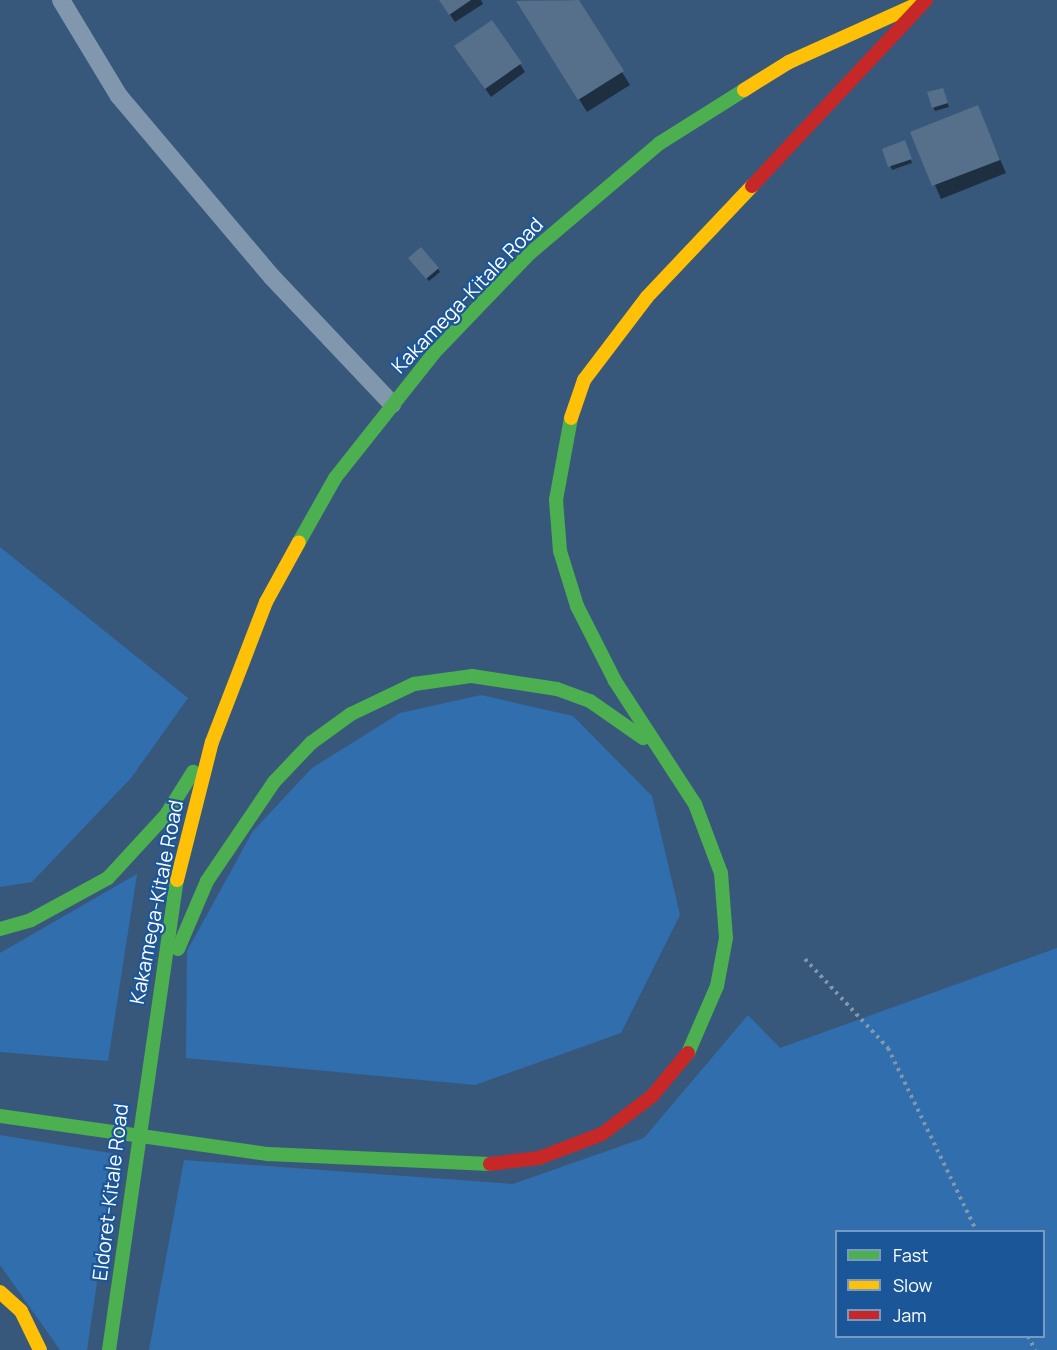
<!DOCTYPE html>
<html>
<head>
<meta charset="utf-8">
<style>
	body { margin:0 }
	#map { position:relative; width:1057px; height:1350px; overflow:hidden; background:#38587b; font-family:Manrope,sans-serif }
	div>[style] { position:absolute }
	.green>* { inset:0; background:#306ead }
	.shadow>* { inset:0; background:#0007 }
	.building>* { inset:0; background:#56708c }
	.path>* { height:4px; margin-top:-2px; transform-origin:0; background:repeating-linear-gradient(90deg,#8197ad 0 3px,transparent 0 7.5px) }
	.street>* { height:18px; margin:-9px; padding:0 9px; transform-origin:9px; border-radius:9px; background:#8197ad }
	.fast>* { height:14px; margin:-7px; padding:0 7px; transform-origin:7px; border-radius:7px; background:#4caf50 }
	.slow>* { height:14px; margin:-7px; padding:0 7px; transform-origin:7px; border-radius:7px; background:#ffc107 }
	.jam>* { height:14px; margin:-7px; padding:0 7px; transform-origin:7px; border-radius:7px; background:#c62828 }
	span { translate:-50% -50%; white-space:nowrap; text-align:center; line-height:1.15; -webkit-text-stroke:4.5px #1b5798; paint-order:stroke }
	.street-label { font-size:20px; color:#fff }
	.legend { position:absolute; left:835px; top:1230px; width:210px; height:108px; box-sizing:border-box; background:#1b5798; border:2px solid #769ac1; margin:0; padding:8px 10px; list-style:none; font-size:18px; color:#fff }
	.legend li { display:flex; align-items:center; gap:12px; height:30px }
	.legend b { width:30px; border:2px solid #769ac1 }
</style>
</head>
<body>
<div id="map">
	<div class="green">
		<div style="clip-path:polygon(0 547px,188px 698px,131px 778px,32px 882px,0 887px)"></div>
		<div style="clip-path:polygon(481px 695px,573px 716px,652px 796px,680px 915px,621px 1033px,475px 1085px,186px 1058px,187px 951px,253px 831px,312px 768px,400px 713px)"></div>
		<div style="clip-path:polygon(137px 874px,108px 1061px,0 1052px,0 953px)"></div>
		<div style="clip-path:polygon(evenodd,1057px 948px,1057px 1350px,149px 1350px,184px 1160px,513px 1184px,644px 1138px,748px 1015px,780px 1048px,1057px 948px,836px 1232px,1044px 1232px,1044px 1336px,836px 1336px,836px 1232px)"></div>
		<div style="clip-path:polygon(0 1135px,116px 1154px,87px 1350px,60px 1350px,0 1265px)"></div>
	</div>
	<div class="shadow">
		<div style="clip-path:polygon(440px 0,481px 0,483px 4px,455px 22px)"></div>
		<div style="clip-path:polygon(577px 0,630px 85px,587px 112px,518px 2px)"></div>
		<div style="clip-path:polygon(461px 54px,520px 64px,525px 72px,491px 97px)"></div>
		<div style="clip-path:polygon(944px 93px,949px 107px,935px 111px,933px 107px)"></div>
		<div style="clip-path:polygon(977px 107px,1006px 173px,941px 199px,912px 132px)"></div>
		<div style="clip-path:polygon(906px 146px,912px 163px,892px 170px,884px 150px)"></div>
		<div style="clip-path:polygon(412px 262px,438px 268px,440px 272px,429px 281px)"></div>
	</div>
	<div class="building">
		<div style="clip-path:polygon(439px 0,471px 0,449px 15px)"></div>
		<div style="clip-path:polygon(579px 0,624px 71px,578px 100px,516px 1px)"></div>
		<div style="clip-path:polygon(492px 20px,522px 63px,485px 89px,454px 46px)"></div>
		<div style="clip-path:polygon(943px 88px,948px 103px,932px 108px,927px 92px)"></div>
		<div style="clip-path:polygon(978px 105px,1000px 160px,932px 186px,910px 132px)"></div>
		<div style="clip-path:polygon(905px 140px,912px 159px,888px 167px,882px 149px)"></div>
		<div style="clip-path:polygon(421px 247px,439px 268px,426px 279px,408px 258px)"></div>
	</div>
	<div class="path">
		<div style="left:805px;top:959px;width:122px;rotate:47deg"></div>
		<div style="left:888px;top:1048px;width:204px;rotate:64.2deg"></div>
		<div style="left:1028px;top:1336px;width:16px;rotate:63deg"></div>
	</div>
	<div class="street">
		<div style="left:61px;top:0;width:112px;rotate:58.9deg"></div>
		<div style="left:119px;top:96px;width:237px;rotate:49.8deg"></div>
		<div style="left:272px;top:277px;width:175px;rotate:46.6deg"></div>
	</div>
	<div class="fast">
		<div style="left:571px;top:418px;width:83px;rotate:100.4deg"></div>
		<div style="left:556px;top:500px;width:51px;rotate:85.5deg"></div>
		<div style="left:560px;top:551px;width:58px;rotate:72.8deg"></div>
		<div style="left:577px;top:606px;width:84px;rotate:63.1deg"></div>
		<div style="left:615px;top:681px;width:147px;rotate:57deg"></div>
		<div style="left:695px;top:804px;width:74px;rotate:69.4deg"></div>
		<div style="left:721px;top:873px;width:65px;rotate:85.6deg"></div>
		<div style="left:726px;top:938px;width:49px;rotate:100.6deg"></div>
		<div style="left:717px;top:986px;width:73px;rotate:113.4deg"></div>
		<div style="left:299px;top:542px;width:73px;rotate:-60.6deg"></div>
		<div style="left:335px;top:478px;width:159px;rotate:-51.6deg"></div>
		<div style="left:434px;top:353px;width:137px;rotate:-46.2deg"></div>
		<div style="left:529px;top:254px;width:172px;rotate:-40.3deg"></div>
		<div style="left:660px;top:143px;width:99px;rotate:-32.2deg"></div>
		<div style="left:0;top:929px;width:32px;rotate:-16deg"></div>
		<div style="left:31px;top:920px;width:88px;rotate:-28.6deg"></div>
		<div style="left:108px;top:878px;width:86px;rotate:-47.4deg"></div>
		<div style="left:166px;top:815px;width:51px;rotate:-57.9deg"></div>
		<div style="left:178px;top:949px;width:74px;rotate:-66.9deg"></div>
		<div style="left:207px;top:881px;width:120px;rotate:-55.9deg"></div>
		<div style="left:274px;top:782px;width:54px;rotate:-46.5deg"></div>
		<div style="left:311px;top:743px;width:49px;rotate:-35.9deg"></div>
		<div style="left:351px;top:714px;width:70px;rotate:-25.5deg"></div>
		<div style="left:414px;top:684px;width:59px;rotate:-7.9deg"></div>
		<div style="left:472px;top:676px;width:86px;rotate:8.7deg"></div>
		<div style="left:557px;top:689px;width:35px;rotate:20deg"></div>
		<div style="left:590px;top:701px;width:65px;rotate:34.9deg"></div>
		<div style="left:0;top:1116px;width:271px;rotate:8.1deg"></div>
		<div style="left:268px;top:1154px;width:222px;rotate:2.6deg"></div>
		<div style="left:109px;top:1350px;width:475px;rotate:-81.8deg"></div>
	</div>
	<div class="slow">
		<div style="left:744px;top:90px;width:53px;rotate:-31.9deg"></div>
		<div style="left:789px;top:62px;width:136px;rotate:-24.3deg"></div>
		<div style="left:571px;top:418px;width:40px;rotate:-71.1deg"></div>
		<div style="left:584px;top:380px;width:104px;rotate:-52.8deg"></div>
		<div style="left:647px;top:297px;width:153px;rotate:-46.6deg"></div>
		<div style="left:177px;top:880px;width:142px;rotate:-75.8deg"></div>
		<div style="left:212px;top:742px;width:150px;rotate:-68.9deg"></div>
		<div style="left:266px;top:602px;width:68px;rotate:-61.2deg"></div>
		<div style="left:0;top:1292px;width:28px;rotate:42deg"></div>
		<div style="left:21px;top:1311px;width:43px;rotate:64deg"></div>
	</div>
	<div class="jam">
		<div style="left:752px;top:186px;width:255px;rotate:-46.9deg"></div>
		<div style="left:490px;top:1164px;width:49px;rotate:-7deg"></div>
		<div style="left:539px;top:1158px;width:67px;rotate:-20.9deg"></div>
		<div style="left:602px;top:1134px;width:63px;rotate:-37.2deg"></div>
		<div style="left:652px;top:1096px;width:56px;rotate:-50.1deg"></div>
	</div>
	<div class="street-label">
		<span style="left:467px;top:295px;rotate:-46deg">Kakamega-Kitale Road</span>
		<span style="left:156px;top:902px;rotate:-79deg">Kakamega-Kitale Road</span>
		<span style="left:110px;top:1192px;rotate:-83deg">Eldoret-Kitale Road</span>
	</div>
	<ul class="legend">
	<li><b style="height:8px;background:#4caf50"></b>Fast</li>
	<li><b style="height:8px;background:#ffc107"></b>Slow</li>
	<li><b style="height:8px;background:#c62828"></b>Jam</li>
	</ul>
</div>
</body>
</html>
